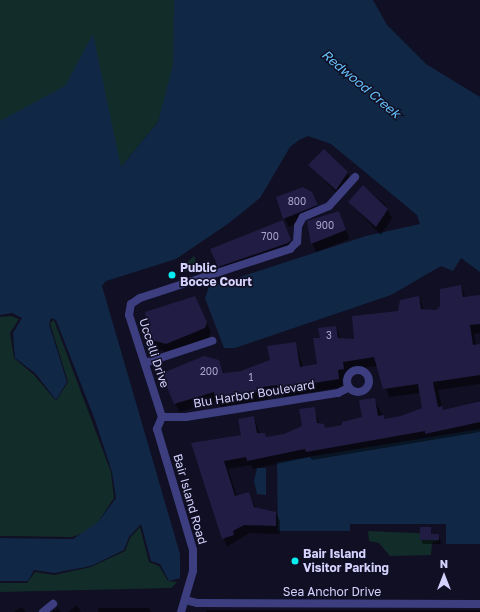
<!DOCTYPE html>
<html>
<head>
<meta charset="utf-8">
<style>
	body { margin:0 }
	#map { position:relative; width:480px; height:612px; overflow:hidden; background:#110f23; font-family:"Golos Text",sans-serif }
	div>[style] { position:absolute }
	.green>* { inset:0; background:#122c29 }
	.water>* { inset:0; background:#102846 }
	.shadow>* { inset:0; background:#0007 }
	.building>* { inset:0; background:#211c43 }
	.minor>* { height:8px; margin:-4px; padding:0 4px; transform-origin:4px; border-radius:4px; background:#3c3e80 }
	.minor>.ring { margin:-4px; padding:0; box-sizing:content-box; background:none; border:8px solid #3c3e80; border-radius:50% }
	.dots>* { width:11px; height:11px; translate:-50% -50%; box-sizing:border-box; border:2px solid #110f23; border-radius:50% }
	span { translate:-50% -50%; white-space:nowrap; text-align:center; line-height:1.15; -webkit-text-stroke:3px #110f23; paint-order:stroke }
	.number-label { font-size:10px; color:#a7a4ce }
	.number-label span { -webkit-text-stroke-width:0 }
	.poi-label { font-size:12px; color:#d4d2fd; font-weight:700 }
	.left { translate:0 -50%; text-align:left }
	.street-label { font-size:12px; color:#d4d2fd }
	.water-label { font-size:13px; color:#64bff9; font-style:italic }
	.north { position:absolute; left:424px; top:556px; width:40px; height:40px; -webkit-text-stroke:3px #110f23; paint-order:stroke; rotate:0deg; font-size:11px; font-weight:700; line-height:16px; text-align:center; color:#d4d2fd }
	.north::after { content:''; display:block; margin:auto; width:14px; height:18px; background:#d4d2fd; clip-path:polygon(50% 0,100% 100%,50% 72%,0 100%) }
</style>
</head>
<body>
<div id="map">
	<div class="green">
		<div style="clip-path:polygon(0 0,195px 0,158px 122px,121px 167px,0 138px)"></div>
		<div style="clip-path:polygon(194px 256px,198px 268px,181px 273px,180px 269px)"></div>
		<div style="clip-path:polygon(11px 316px,19px 319px,10px 333px,14px 358px,34px 375px,56px 401px,68px 382px,50px 323px,54px 320px,111px 472px,114px 498px,98px 522px,86px 532px,72px 537px,0 536px,0 317px)"></div>
		<div style="clip-path:polygon(140px 527px,149px 562px,159px 566px,168px 581px,177px 582px,171px 588px,0 592px,0 583px,27px 583px,35px 572px,54px 575px,91px 567px,125px 551px,130px 538px)"></div>
		<div style="clip-path:polygon(368px 531px,439px 534px,439px 540px,432px 543px,431px 555px,390px 556px,379px 543px,369px 541px)"></div>
	</div>
	<div class="water">
		<div style="clip-path:polygon(174px 0,373px 0,387px 25px,426px 64px,480px 97px,480px 272px,461px 258px,453px 271px,441px 266px,391px 295px,235px 348px,224px 348px,205px 298px,209px 287px,366px 236px,420px 224px,417px 215px,331px 144px,308px 136px,299px 140px,290px 147px,260px 198px,229px 223px,176px 259px,106px 281px,102px 286px,180px 554px,180px 578px,169px 581px,160px 564px,151px 561px,141px 524px,129px 537px,124px 550px,91px 566px,54px 573px,34px 570px,28px 581px,0 581px,0 538px,73px 539px,98px 522px,116px 498px,112px 472px,95px 420px,56px 320px,51px 318px,49px 324px,67px 382px,56px 400px,35px 373px,15px 358px,13px 333px,22px 318px,12px 313px,0 315px,0 121px,65px 86px,93px 34px,121px 167px,158px 122px,173px 65px)"></div>
		<div style="clip-path:polygon(480px 429px,480px 544px,446px 544px,446px 524px,350px 524px,350px 531px,278px 531px,277px 462px)"></div>
		<div style="clip-path:polygon(257px 468px,266px 468px,266px 495px,257px 494px,254px 481px)"></div>
	</div>
	<div class="shadow">
		<div style="clip-path:polygon(324px 150px,350px 177px,341px 198px,310px 165px)"></div>
		<div style="clip-path:polygon(364px 187px,385px 204px,392px 218px,381px 235px,349px 202px)"></div>
		<div style="clip-path:polygon(314px 197px,322px 214px,289px 227px,284px 218px)"></div>
		<div style="clip-path:polygon(338px 212px,350px 239px,316px 252px,312px 243px)"></div>
		<div style="clip-path:polygon(282px 221px,293px 252px,224px 275px,219px 266px)"></div>
		<div style="clip-path:polygon(461px 286px,466px 298px,480px 296px,480px 333px,474px 334px,476px 346px,480px 345px,480px 384px,438px 390px,443px 411px,480px 400px,480px 432px,312px 460px,310px 457px,253px 469px,251px 465px,228px 469px,237px 497px,249px 493px,256px 508px,275px 512px,280px 521px,280px 534px,249px 533px,227px 547px,192px 444px,243px 436px,254px 417px,260px 434px,267px 438px,284px 435px,303px 427px,314px 408px,320px 425px,326px 429px,343px 426px,363px 418px,374px 399px,385px 420px,402px 417px,423px 408px,420px 393px,389px 397px,378px 366px,347px 370px,348px 378px,342px 378px,343px 387px,283px 397px,281px 393px,267px 395px,268px 399px,221px 407px,218px 401px,179px 412px,164px 378px,218px 361px,225px 374px,241px 372px,271px 361px,296px 343px,303px 368px,318px 365px,321px 338px,336px 327px,341px 339px,355px 340px,419px 297px,424px 310px,437px 311px)"></div>
		<div style="clip-path:polygon(195px 297px,211px 332px,209px 337px,202px 343px,167px 352px,157px 349px,152px 340px)"></div>
		<div style="clip-path:polygon(430px 528px,432px 535px,439px 535px,441px 544px,423px 544px,421px 540px)"></div>
		<div style="clip-path:polygon(77px 605px,81px 612px,68px 612px)"></div>
		<div style="clip-path:polygon(21px 607px,26px 612px,14px 612px)"></div>
		<div style="clip-path:polygon(58px 608px,61px 612px,52px 612px)"></div>
		<div style="clip-path:polygon(98px 608px,149px 608px,151px 612px,98px 612px)"></div>
		<div style="clip-path:polygon(206px 610px,480px 610px,480px 612px,206px 612px)"></div>
	</div>
	<div class="building">
		<div style="clip-path:polygon(324px 149px,348px 172px,336px 190px,308px 165px)"></div>
		<div style="clip-path:polygon(363px 185px,388px 209px,376px 227px,348px 202px)"></div>
		<div style="clip-path:polygon(303px 187px,312px 192px,318px 205px,283px 219px,276px 197px)"></div>
		<div style="clip-path:polygon(339px 211px,346px 230px,311px 244px,307px 221px)"></div>
		<div style="clip-path:polygon(283px 220px,291px 240px,288px 243px,218px 267px,210px 249px)"></div>
		<div style="clip-path:polygon(461px 285px,463px 297px,480px 295px,480px 324px,470px 325px,473px 345px,480px 344px,480px 375px,433px 382px,438px 407px,442px 406px,443px 410px,480px 401px,480px 422px,425px 434px,425px 431px,306px 452px,305px 449px,247px 461px,246px 457px,224px 461px,235px 496px,249px 492px,254px 507px,276px 512px,276px 526px,244px 525px,233px 531px,234px 535px,222px 539px,191px 443px,241px 435px,238px 419px,254px 416px,257px 433px,265px 433px,266px 437px,284px 434px,302px 426px,299px 409px,315px 407px,317px 423px,324px 424px,325px 428px,342px 425px,342px 422px,362px 417px,359px 400px,375px 398px,378px 416px,384px 415px,384px 419px,401px 416px,422px 408px,418px 384px,383px 389px,374px 357px,343px 362px,344px 369px,338px 370px,339px 379px,277px 389px,277px 385px,263px 387px,263px 391px,215px 398px,214px 392px,174px 404px,163px 378px,165px 372px,204px 356px,219px 360px,223px 373px,241px 371px,270px 360px,267px 346px,296px 342px,300px 367px,317px 364px,313px 338px,320px 338px,318px 328px,336px 326px,338px 338px,354px 339px,352px 316px,398px 311px,400px 300px,419px 296px,421px 309px,436px 310px,440px 306px,440px 289px)"></div>
		<div style="clip-path:polygon(195px 296px,207px 322px,205px 328px,166px 344px,151px 340px,145px 312px)"></div>
		<div style="clip-path:polygon(420px 527px,431px 527px,431px 534px,439px 534px,439px 540px,420px 540px)"></div>
	</div>
	<div class="minor">
		<div style="left:145px;top:363px;width:71px;rotate:-18.2deg"></div>
		<div class="ring" style="left:347px;top:370px;width:14px;height:14px"></div>
		<div style="left:162px;top:417px;width:107px;rotate:-107.9deg"></div>
		<div style="left:129px;top:315px;width:11px;rotate:-80deg"></div>
		<div style="left:131px;top:304px;width:11px;rotate:-34deg"></div>
		<div style="left:140px;top:298px;width:158px;rotate:-18.1deg"></div>
		<div style="left:290px;top:249px;width:10px;rotate:-45deg"></div>
		<div style="left:297px;top:242px;width:16px;rotate:-86deg"></div>
		<div style="left:298px;top:226px;width:10px;rotate:-61deg"></div>
		<div style="left:303px;top:217px;width:28px;rotate:-23deg"></div>
		<div style="left:329px;top:206px;width:39px;rotate:-48deg"></div>
		<div style="left:162px;top:417px;width:13px;rotate:113deg"></div>
		<div style="left:157px;top:429px;width:126px;rotate:73.4deg"></div>
		<div style="left:193px;top:550px;width:21px;rotate:90deg"></div>
		<div style="left:193px;top:571px;width:43px;rotate:106.3deg"></div>
		<div style="left:162px;top:417px;width:24px"></div>
		<div style="left:186px;top:417px;width:154px;rotate:-9deg"></div>
		<div style="left:338px;top:393px;width:11px;rotate:-27deg"></div>
		<div style="left:185px;top:600px;width:12px;rotate:14deg"></div>
		<div style="left:197px;top:603px;width:283px;rotate:0.2deg"></div>
		<div style="left:43px;top:612px;width:13px;rotate:-39deg"></div>
	</div>
	<div class="dots">
		<div style="left:172px;top:275px;background:#09edf2"></div>
		<div style="left:295px;top:561px;background:#09edf2"></div>
	</div>
	<div class="number-label">
		<span style="left:297px;top:202px">800</span>
		<span style="left:325px;top:226px">900</span>
		<span style="left:270px;top:237px">700</span>
		<span style="left:329px;top:336px">3</span>
		<span style="left:209px;top:372px">200</span>
		<span style="left:251px;top:378px">1</span>
	</div>
	<div class="poi-label">
		<span class="left" style="left:180px;top:275px">Public<br>Bocce Court</span>
		<span class="left" style="left:303px;top:561px">Bair Island<br>Visitor Parking</span>
	</div>
	<div class="street-label">
		<span style="left:154px;top:353px;rotate:72deg">Uccelli Drive</span>
		<span style="left:254px;top:394px;rotate:-9deg">Blu Harbor Boulevard</span>
		<span style="left:190px;top:499px;rotate:74deg">Bair Island Road</span>
		<span style="left:332px;top:592px">Sea Anchor Drive</span>
	</div>
	<div class="water-label">
		<span style="left:361px;top:84px;rotate:40deg">Redwood Creek</span>
	</div>
	<div class="north">N</div>
</div>
</body>
</html>
